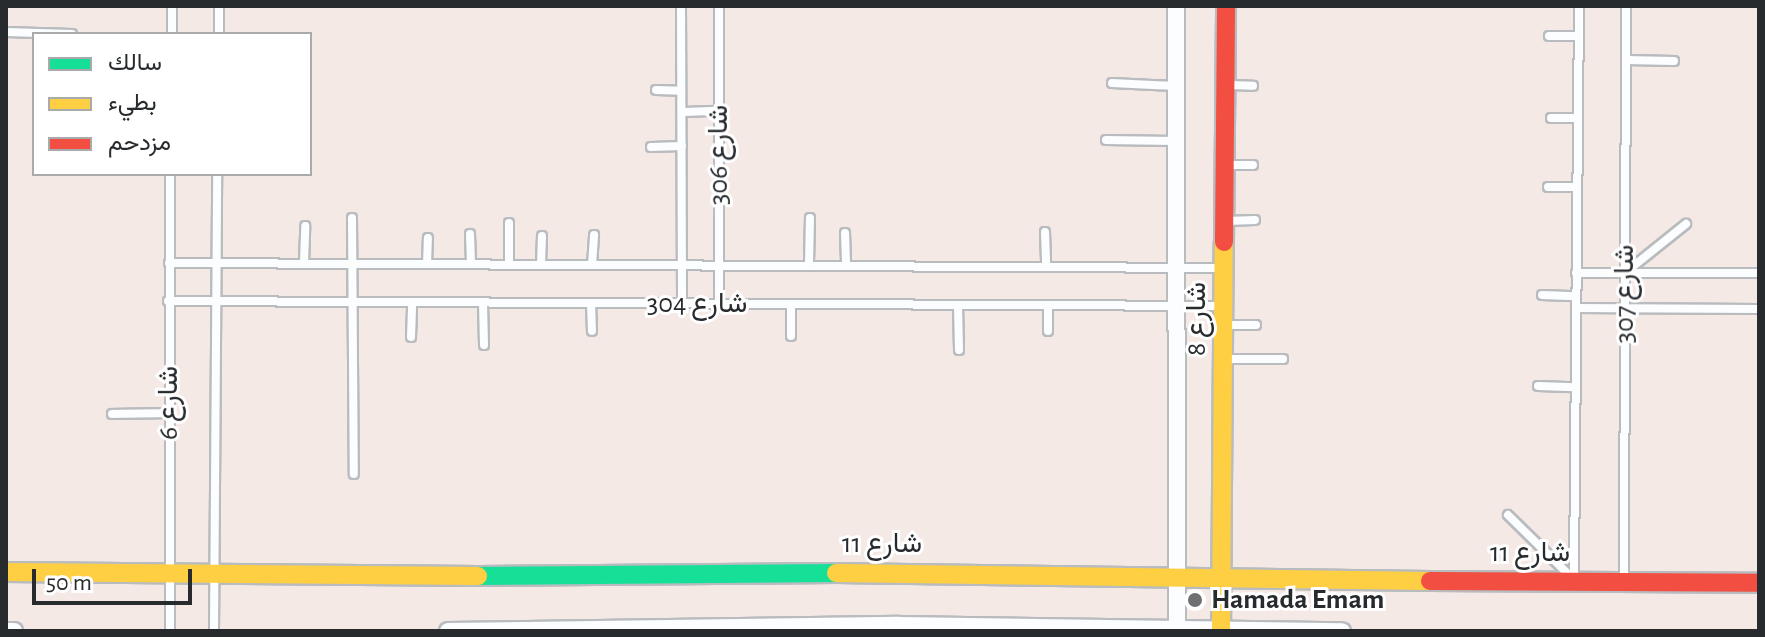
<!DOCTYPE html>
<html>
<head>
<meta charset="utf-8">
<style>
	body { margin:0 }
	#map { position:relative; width:1765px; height:637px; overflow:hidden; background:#eef2f6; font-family:"Alegreya Sans",Vazirmatn,sans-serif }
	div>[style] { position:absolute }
	.industrial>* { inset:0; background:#f5e9e6 }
	.roads { filter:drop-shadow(2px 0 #b9bcbf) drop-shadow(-2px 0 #b9bcbf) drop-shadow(0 2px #b9bcbf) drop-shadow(0 -2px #b9bcbf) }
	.lane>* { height:8px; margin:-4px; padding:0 4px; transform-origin:4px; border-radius:4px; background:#fcfdfe }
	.street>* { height:16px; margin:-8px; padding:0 8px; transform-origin:8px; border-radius:8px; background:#fcfdfe }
	.fast>* { height:18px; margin:-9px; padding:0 9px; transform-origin:9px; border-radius:9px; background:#16e098 }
	.slow>* { height:18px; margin:-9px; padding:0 9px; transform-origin:9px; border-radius:9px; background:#ffcf43 }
	.jam>* { height:18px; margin:-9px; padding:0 9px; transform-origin:9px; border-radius:9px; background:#f24e42 }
	.dots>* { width:22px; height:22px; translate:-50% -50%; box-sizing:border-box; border:4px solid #fff; border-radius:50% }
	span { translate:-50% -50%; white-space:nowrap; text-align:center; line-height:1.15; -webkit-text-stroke:6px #fff; paint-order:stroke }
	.street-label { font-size:28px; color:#282b2e }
	.poi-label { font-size:28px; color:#282b2e; font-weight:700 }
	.left { translate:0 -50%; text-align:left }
	.frame { position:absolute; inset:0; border:8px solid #282b2e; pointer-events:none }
	.legend { position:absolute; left:32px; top:32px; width:280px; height:144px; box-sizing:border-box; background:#fff; border:2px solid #a9aaab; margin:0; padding:10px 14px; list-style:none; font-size:24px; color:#282b2e }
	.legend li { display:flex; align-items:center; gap:16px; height:40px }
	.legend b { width:40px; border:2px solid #a9aaab }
	.scale { position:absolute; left:32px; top:569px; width:160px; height:36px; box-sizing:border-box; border:4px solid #282b2e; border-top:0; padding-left:10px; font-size:24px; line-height:28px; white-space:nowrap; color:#282b2e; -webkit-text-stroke:6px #fff; paint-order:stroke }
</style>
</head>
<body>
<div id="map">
	<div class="industrial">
		<div style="clip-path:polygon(evenodd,6px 6px,1759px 6px,1759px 631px,6px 631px,6px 6px,34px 34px,310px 34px,310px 174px,34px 174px,34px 34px)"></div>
	</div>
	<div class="roads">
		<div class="lane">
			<div style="left:681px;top:6px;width:298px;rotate:89.8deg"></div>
			<div style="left:6px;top:32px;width:66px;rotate:1.7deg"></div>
			<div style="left:172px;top:34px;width:28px;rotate:-90deg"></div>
			<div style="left:219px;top:34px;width:28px;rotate:-90deg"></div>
			<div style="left:1549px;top:36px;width:30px"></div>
			<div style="left:1626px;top:60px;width:48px;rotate:1.2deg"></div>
			<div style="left:1112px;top:83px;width:64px;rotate:2.7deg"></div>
			<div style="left:1230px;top:85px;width:23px;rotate:2deg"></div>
			<div style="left:656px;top:90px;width:25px;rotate:2deg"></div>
			<div style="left:682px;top:112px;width:37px;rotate:-2deg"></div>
			<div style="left:1551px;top:118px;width:27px"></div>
			<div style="left:1106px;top:140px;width:70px;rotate:0.8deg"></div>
			<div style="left:651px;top:147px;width:31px;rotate:-2deg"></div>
			<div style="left:1226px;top:165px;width:27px"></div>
			<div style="left:170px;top:174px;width:457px;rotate:90deg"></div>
			<div style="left:1548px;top:187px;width:29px"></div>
			<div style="left:352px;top:218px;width:256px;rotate:89.6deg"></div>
			<div style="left:1226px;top:221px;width:29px;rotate:-2deg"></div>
			<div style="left:1045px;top:232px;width:35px;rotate:88deg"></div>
			<div style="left:845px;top:233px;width:32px;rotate:88deg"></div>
			<div style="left:470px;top:234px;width:30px;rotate:88deg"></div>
			<div style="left:169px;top:263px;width:1051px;rotate:0.27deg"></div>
			<div style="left:304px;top:263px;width:37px;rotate:-88deg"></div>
			<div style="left:427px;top:264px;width:26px;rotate:-88deg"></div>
			<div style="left:509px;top:264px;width:41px;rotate:-90deg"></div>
			<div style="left:541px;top:264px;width:28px;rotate:-88deg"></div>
			<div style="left:809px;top:264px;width:46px;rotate:-88.8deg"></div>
			<div style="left:592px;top:265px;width:30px;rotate:-86deg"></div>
			<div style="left:1626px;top:272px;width:77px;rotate:-38.7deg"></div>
			<div style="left:1576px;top:273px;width:183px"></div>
			<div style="left:1542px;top:295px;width:34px;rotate:2deg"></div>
			<div style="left:168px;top:301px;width:1051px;rotate:0.27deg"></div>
			<div style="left:483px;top:303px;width:42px;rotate:88.6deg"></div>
			<div style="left:591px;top:303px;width:28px;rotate:88deg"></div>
			<div style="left:719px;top:304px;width:298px;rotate:-90deg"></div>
			<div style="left:791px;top:304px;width:32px;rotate:90deg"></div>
			<div style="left:958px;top:305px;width:45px;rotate:88.7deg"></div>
			<div style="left:1048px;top:306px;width:25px;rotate:90deg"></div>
			<div style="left:1576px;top:308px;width:183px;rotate:0.3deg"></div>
			<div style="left:1226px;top:325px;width:30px"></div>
			<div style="left:411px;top:337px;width:34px;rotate:-88deg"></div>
			<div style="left:1226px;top:359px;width:57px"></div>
			<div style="left:1538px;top:386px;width:37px;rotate:2deg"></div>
			<div style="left:112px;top:414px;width:57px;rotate:-1deg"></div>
			<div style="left:1508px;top:515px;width:88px;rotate:44.5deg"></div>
			<div style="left:1574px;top:577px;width:571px;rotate:-89.5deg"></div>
			<div style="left:1624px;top:580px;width:574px;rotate:-89.8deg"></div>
			<div style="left:214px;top:631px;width:457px;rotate:-89.6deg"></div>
		</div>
		<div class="street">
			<div style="left:1176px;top:6px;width:625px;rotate:89.91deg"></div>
			<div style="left:6px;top:631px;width:8px"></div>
			<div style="left:448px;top:631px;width:451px;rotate:-0.8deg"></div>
			<div style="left:899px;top:625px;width:443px;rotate:0.8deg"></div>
		</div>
		<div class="fast">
			<div style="left:478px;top:576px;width:358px;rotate:-0.5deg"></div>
		</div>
		<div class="slow">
			<div style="left:6px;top:572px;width:472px;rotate:0.5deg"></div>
			<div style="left:836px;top:573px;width:594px;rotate:0.77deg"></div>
			<div style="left:1221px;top:631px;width:389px;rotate:-89.6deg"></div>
		</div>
		<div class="jam">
			<div style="left:1224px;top:242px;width:236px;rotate:-89.5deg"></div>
			<div style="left:1430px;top:581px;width:329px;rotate:0.3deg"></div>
		</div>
	</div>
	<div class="dots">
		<div style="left:1195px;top:600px;background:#6d7174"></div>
	</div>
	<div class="street-label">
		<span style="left:719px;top:155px;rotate:-90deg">شارع 306</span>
		<span style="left:1625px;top:294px;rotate:-90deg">شارع 307</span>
		<span style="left:697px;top:304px">شارع 304</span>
		<span style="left:1197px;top:319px;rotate:-90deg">شارع 8</span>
		<span style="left:169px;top:403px;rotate:-90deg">شارع 6</span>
		<span style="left:882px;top:544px">شارع 11</span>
		<span style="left:1530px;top:553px">شارع 11</span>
	</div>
	<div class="poi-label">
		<span class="left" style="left:1211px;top:600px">Hamada Emam</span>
	</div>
	<div class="frame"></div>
	<ul class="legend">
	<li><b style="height:10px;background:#16e098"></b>سالك</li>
	<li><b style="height:10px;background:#ffcf43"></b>بطيء</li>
	<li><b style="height:10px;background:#f24e42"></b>مزدحم</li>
	</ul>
	<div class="scale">50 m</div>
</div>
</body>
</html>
